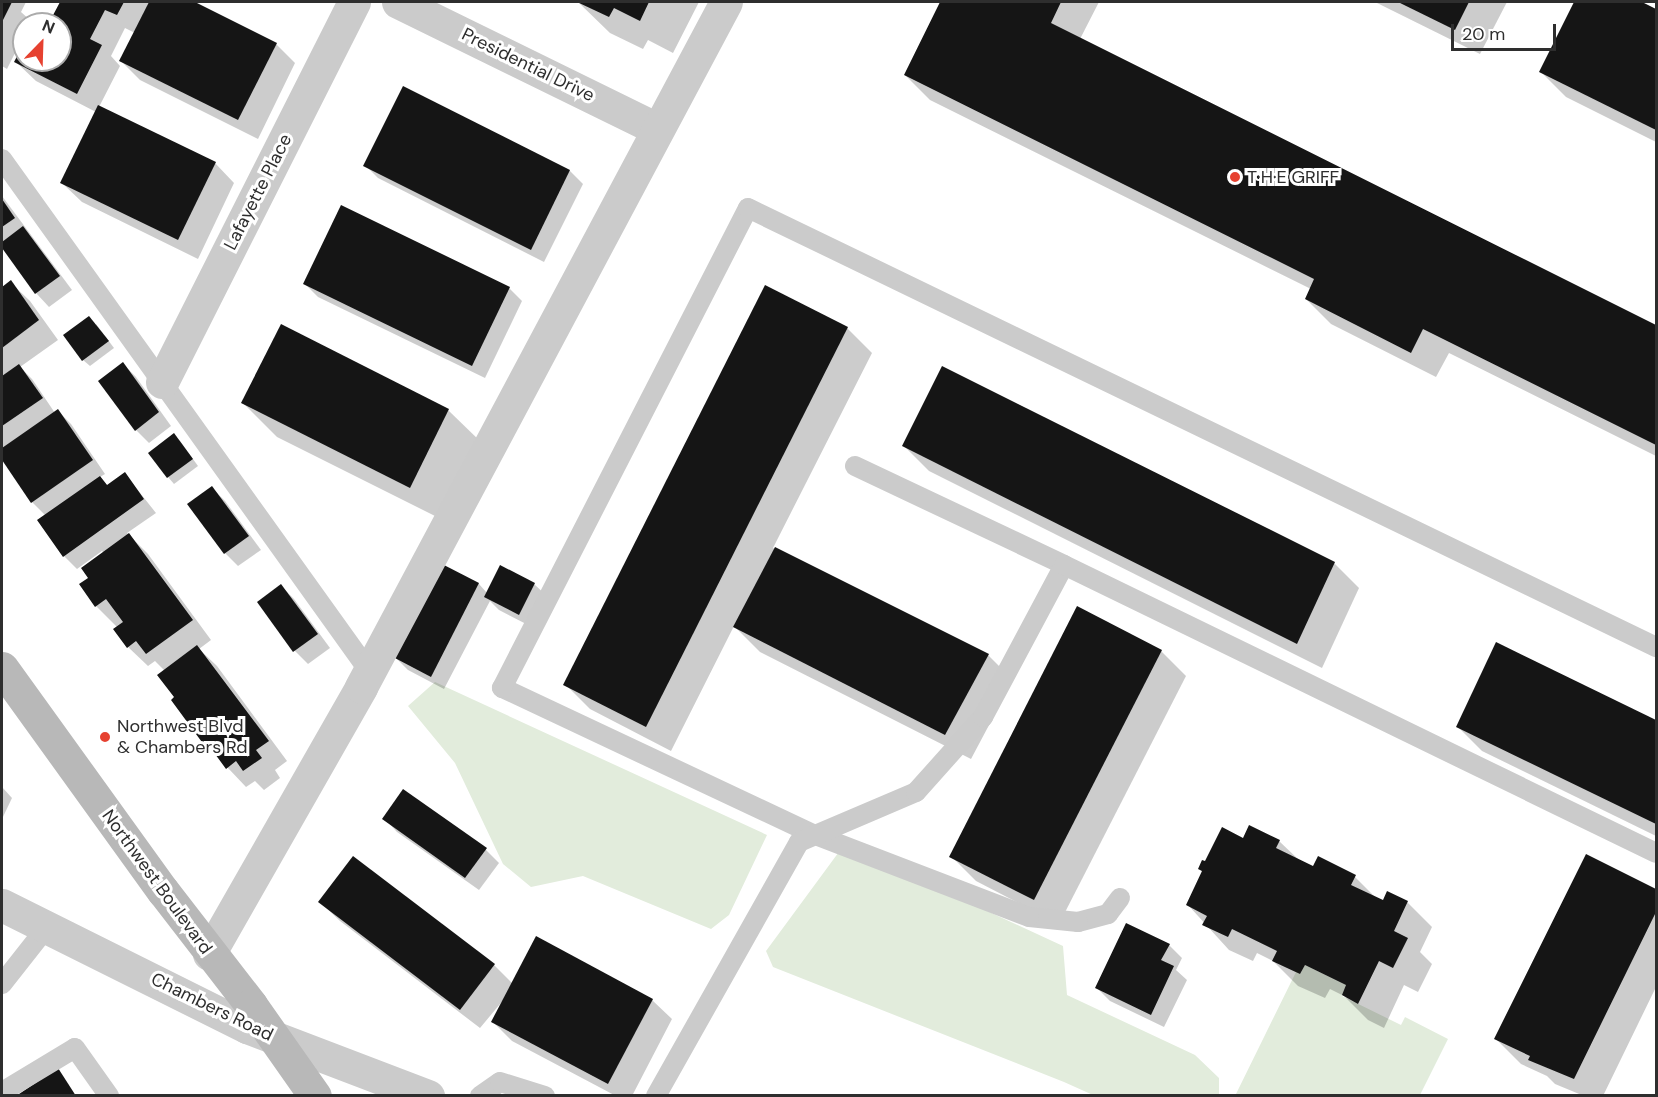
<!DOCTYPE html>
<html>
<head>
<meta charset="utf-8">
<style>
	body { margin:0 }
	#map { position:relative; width:1658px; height:1097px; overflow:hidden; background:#fff; font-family:"DM Sans",sans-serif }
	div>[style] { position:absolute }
	.green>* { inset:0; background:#e2ecdc }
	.shadow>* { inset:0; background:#0003 }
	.building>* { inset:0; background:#151515 }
	.lane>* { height:20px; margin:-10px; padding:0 10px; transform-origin:10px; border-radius:10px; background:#cbcbcb }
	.street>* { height:33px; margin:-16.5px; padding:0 16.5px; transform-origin:16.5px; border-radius:16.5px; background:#cbcbcb }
	.secondary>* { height:33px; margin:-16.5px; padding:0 16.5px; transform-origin:16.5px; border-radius:16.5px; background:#b8b8b8 }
	.dots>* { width:16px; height:16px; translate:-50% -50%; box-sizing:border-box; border:3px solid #fff; border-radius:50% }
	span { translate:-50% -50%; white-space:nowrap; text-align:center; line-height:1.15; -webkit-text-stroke:6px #fff; paint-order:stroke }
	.street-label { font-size:18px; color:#2e2e2e }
	.poi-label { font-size:18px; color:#2e2e2e }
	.left { translate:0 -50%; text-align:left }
	.frame { position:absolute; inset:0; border:3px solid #2e2e2e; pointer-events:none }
	.north { position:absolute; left:12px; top:12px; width:60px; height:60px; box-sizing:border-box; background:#fff; border:2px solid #ababab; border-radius:50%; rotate:23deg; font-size:16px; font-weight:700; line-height:24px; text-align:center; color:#2e2e2e }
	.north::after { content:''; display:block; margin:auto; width:21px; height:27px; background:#e64130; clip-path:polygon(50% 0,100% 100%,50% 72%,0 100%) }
	.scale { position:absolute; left:1451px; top:24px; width:105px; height:27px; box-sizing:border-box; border:3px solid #2e2e2e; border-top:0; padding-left:8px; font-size:18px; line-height:21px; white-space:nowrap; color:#2e2e2e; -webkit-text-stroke:4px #fff; paint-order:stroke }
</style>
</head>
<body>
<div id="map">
	<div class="green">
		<div style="clip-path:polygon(435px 682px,767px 835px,729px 915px,711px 929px,583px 876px,531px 887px,503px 864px,455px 763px,408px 706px)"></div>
		<div style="clip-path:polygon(844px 845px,1063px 946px,1067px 995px,1195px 1055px,1219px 1078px,1219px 1095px,1093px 1095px,1064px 1082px,773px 967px,766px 951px)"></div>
		<div style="clip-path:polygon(1305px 965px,1346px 985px,1342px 996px,1401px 1025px,1405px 1017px,1448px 1039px,1420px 1095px,1235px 1096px,1296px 972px,1300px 974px)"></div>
	</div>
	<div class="shadow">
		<div style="clip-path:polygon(2px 2px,26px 2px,21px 12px,31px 21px,24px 24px,24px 35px,7px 69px,2px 66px)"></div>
		<div style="clip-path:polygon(62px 2px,192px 2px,276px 44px,295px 63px,258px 139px,140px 80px,121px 61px,135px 33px,125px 28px,111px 56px,120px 66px,99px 107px,215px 163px,234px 183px,198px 259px,82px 202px,62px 183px,96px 112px,36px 81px,16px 62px,24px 46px,24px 60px,60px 60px,60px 24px,35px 24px,52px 21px)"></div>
		<div style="clip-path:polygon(578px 2px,699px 2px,673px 53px,648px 40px,643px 49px,610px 33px)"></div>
		<div style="clip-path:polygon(942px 2px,1099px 2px,1080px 39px,1656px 326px,1656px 456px,1449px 353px,1436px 377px,1331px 324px,1306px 299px,1311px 289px,930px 100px,905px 75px)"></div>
		<div style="clip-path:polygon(1375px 2px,1507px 2px,1480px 54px)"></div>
		<div style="clip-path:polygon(1576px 2px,1639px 2px,1656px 10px,1656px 142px,1566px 97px,1541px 72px)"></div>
		<div style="clip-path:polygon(403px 88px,570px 171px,583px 184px,544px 262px,378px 178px,365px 165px)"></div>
		<div style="clip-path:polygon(2px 196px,72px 290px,49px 307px,36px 293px,2px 245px)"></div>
		<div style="clip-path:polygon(10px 282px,30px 301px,58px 340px,20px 367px,32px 379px,55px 413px,58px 411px,71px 424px,105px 474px,100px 477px,108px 486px,125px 474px,156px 513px,127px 533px,148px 554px,211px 640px,199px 649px,217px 666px,287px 761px,275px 770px,280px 778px,264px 790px,255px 781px,246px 787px,209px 748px,173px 700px,176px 698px,165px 671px,155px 661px,148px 666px,128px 647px,117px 627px,96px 606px,81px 585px,90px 578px,104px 553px,102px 551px,77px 569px,64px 556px,46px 516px,32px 502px,2px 457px,2px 289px)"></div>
		<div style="clip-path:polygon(305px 284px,509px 288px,522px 301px,485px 378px,318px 297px)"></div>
		<div style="clip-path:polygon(96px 324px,114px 348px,90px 366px,83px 360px)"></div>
		<div style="clip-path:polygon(847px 328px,872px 353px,773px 548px,988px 655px,1013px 680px,971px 759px,760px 652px,734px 626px,671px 751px,590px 709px,565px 684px)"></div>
		<div style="clip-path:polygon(123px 364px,136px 377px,171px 426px,149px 443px,136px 430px)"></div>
		<div style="clip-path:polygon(243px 403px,448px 410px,482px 443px,443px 520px,277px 437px)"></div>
		<div style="clip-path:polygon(180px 441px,198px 466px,174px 484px,168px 477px)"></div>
		<div style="clip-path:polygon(904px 446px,1334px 563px,1359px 588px,1322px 668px,929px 471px)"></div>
		<div style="clip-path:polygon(212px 488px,225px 501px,261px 550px,238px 566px,225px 553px)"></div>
		<div style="clip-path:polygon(443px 566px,479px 584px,487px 593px,534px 584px,548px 597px,532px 627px,499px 610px,490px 601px,444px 689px,408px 670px,395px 657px)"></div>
		<div style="clip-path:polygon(281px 586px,294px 599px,330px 648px,308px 664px,295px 651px,259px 603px)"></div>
		<div style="clip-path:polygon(1497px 644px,1656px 722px,1656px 836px,1482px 751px,1457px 726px)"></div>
		<div style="clip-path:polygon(1161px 651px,1186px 676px,1059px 924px,976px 881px,951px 856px)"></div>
		<div style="clip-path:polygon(2px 787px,12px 798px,2px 819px)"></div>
		<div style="clip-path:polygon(384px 818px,486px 850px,499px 863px,479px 890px,397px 832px)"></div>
		<div style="clip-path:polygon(1244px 840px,1279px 841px,1299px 860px,1314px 868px,1318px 858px,1355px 877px,1378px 900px,1407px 902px,1432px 927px,1420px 952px,1432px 964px,1418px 992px,1404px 985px,1384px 1028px,1368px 1020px,1344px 996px,1330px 989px,1325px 998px,1298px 986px,1273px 961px,1257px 953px,1253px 961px,1229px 950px,1188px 905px,1203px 873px,1200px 869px)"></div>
		<div style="clip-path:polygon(1586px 856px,1656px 891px,1656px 987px,1603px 1096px,1584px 1096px,1555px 1084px,1547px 1076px,1521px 1064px,1496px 1039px)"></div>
		<div style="clip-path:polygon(320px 902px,494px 965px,512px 983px,652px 1000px,672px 1019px,632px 1096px,616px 1096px,512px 1041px,492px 1021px,505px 998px,480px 1028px,340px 921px)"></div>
		<div style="clip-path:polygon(1169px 945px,1182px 958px,1176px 970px,1187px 980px,1164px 1027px,1110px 1001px,1097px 988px)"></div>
	</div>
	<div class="building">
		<div style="clip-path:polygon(2px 2px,12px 2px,2px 22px)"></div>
		<div style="clip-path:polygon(60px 2px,124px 2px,117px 15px,105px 10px,90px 39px,102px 45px,77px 94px,14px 62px,24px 43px,24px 60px,60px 60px,60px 24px,33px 24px,39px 13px,51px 19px)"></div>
		<div style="clip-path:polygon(149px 2px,195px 2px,277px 43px,238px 120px,119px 61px)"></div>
		<div style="clip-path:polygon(577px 2px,649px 2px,640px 21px,614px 8px,609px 17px)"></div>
		<div style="clip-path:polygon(940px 2px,1061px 2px,1051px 23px,1656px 325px,1656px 445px,1423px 329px,1411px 353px,1305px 299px,1314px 279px,904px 75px)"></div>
		<div style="clip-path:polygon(1398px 2px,1469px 2px,1455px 30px)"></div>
		<div style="clip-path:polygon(1574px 2px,1642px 2px,1656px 9px,1656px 130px,1539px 72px)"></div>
		<div style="clip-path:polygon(403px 86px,570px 170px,531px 250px,363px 166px)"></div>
		<div style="clip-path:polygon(98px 105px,216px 162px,178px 240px,60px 183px)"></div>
		<div style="clip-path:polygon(2px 199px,15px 218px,2px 227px)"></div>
		<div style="clip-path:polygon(341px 205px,510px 287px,472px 366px,303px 284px)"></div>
		<div style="clip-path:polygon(23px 226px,60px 276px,35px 294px,2px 248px,2px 242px)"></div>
		<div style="clip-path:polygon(11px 280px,39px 320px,2px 348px,2px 287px)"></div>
		<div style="clip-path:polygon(765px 285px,848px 327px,646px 727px,563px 685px)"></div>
		<div style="clip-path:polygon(89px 316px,109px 341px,82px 361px,63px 335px)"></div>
		<div style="clip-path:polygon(281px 324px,449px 409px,410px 488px,241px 403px)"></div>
		<div style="clip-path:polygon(123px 362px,159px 412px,135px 431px,98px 381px)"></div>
		<div style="clip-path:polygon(19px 364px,43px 398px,2px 426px,2px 376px)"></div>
		<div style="clip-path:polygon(942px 366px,1335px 562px,1297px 644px,902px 446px)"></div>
		<div style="clip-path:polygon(58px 409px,93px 460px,31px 503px,2px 460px,2px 448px)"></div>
		<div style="clip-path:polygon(174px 433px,193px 459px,167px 478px,148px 453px)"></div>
		<div style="clip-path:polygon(125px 472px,144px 499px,63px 557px,37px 520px,100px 476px,107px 485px)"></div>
		<div style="clip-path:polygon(212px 486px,249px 536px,224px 554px,187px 504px)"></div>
		<div style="clip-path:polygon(129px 533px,193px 620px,146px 654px,136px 641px,127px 648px,113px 629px,123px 622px,106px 599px,95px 607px,79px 584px,88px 578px,81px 568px)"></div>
		<div style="clip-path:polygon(775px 547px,989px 654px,945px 735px,733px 627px)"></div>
		<div style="clip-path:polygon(442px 564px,479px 583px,431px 677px,393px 657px)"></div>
		<div style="clip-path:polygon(500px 565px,535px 583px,519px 615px,484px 597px)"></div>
		<div style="clip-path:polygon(281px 584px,318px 634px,293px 652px,257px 602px)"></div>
		<div style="clip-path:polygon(1077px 606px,1162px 650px,1034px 900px,949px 857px)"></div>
		<div style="clip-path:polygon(1496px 642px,1656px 720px,1656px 824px,1456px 727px)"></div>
		<div style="clip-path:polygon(197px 645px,269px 741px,256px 750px,262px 758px,243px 771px,236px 761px,226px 769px,210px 747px,207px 749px,171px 700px,174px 697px,157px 675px)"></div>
		<div style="clip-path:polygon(403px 789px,487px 848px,465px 878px,382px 819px)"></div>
		<div style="clip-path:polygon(1249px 825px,1280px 840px,1276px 848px,1313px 866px,1318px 856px,1356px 875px,1351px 885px,1383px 900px,1387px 891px,1408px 901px,1394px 931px,1408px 938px,1393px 968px,1379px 961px,1358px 1004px,1342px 995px,1346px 985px,1305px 965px,1300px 974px,1272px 961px,1277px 951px,1232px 929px,1228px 937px,1202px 925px,1207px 916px,1186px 905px,1202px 871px,1198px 869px,1202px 860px,1205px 861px,1222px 827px,1243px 838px)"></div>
		<div style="clip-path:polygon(1586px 854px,1656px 889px,1656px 912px,1574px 1079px,1528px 1060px,1530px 1056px,1494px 1039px)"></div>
		<div style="clip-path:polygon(353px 856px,495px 964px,460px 1010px,318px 902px)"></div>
		<div style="clip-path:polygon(1126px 923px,1170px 944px,1161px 960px,1174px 966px,1151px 1015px,1095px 988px)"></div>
		<div style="clip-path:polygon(536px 936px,653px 999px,608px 1084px,491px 1022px)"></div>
		<div style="clip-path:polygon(58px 1068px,76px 1096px,16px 1096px)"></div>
	</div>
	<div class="lane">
		<div style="left:2px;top:159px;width:630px;rotate:54.37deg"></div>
		<div style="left:855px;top:466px;width:231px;rotate:25.3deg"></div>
		<div style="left:1120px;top:898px;width:20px;rotate:127deg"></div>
		<div style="left:1108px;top:914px;width:31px;rotate:165deg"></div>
		<div style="left:1078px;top:922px;width:49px;rotate:-174.2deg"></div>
		<div style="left:1029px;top:917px;width:229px;rotate:-159deg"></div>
		<div style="left:815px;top:835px;width:346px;rotate:-154.8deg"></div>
		<div style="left:502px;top:688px;width:539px;rotate:-62.86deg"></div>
		<div style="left:748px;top:208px;width:1009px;rotate:25.8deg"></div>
		<div style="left:2px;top:984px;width:71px;rotate:-51.8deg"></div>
		<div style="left:2px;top:1092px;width:85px;rotate:-31.1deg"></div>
		<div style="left:75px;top:1048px;width:59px;rotate:54.7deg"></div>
		<div style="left:480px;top:1096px;width:24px;rotate:-35deg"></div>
		<div style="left:500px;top:1082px;width:47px;rotate:17.3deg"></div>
		<div style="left:656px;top:1096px;width:291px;rotate:-60.6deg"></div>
		<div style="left:799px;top:842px;width:127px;rotate:-23.1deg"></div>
		<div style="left:916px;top:792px;width:101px;rotate:-48.2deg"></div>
		<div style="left:983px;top:717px;width:172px;rotate:-61.9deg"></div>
		<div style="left:1064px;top:565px;width:658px;rotate:25.94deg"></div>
	</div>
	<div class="street">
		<div style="left:398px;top:2px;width:288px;rotate:26.1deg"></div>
		<div style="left:162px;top:382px;width:426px;rotate:-63.2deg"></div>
		<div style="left:2px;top:905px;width:274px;rotate:26.5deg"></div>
		<div style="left:247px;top:1027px;width:194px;rotate:20.9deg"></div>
		<div style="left:209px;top:954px;width:307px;rotate:-60.3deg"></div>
		<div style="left:361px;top:687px;width:776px;rotate:-61.95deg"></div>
	</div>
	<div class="secondary">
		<div style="left:2px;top:668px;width:275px;rotate:54.2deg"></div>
		<div style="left:163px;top:891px;width:144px;rotate:52.3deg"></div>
		<div style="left:251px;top:1005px;width:111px;rotate:54.9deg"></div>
	</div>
	<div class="dots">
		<div style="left:1235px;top:177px;background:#e64130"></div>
		<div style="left:105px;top:737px;background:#e64130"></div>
	</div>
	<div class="street-label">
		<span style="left:528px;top:65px;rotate:26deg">Presidential Drive</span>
		<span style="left:258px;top:192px;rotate:-63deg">Lafayette Place</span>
		<span style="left:157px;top:882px;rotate:54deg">Northwest Boulevard</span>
		<span style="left:212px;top:1007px;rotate:26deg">Chambers Road</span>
	</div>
	<div class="poi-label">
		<span class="left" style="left:1247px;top:177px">T·H·E GRIFF</span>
		<span class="left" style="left:117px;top:737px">Northwest Blvd<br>&amp; Chambers Rd</span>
	</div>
	<div class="frame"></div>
	<div class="north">N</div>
	<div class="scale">20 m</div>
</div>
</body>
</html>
